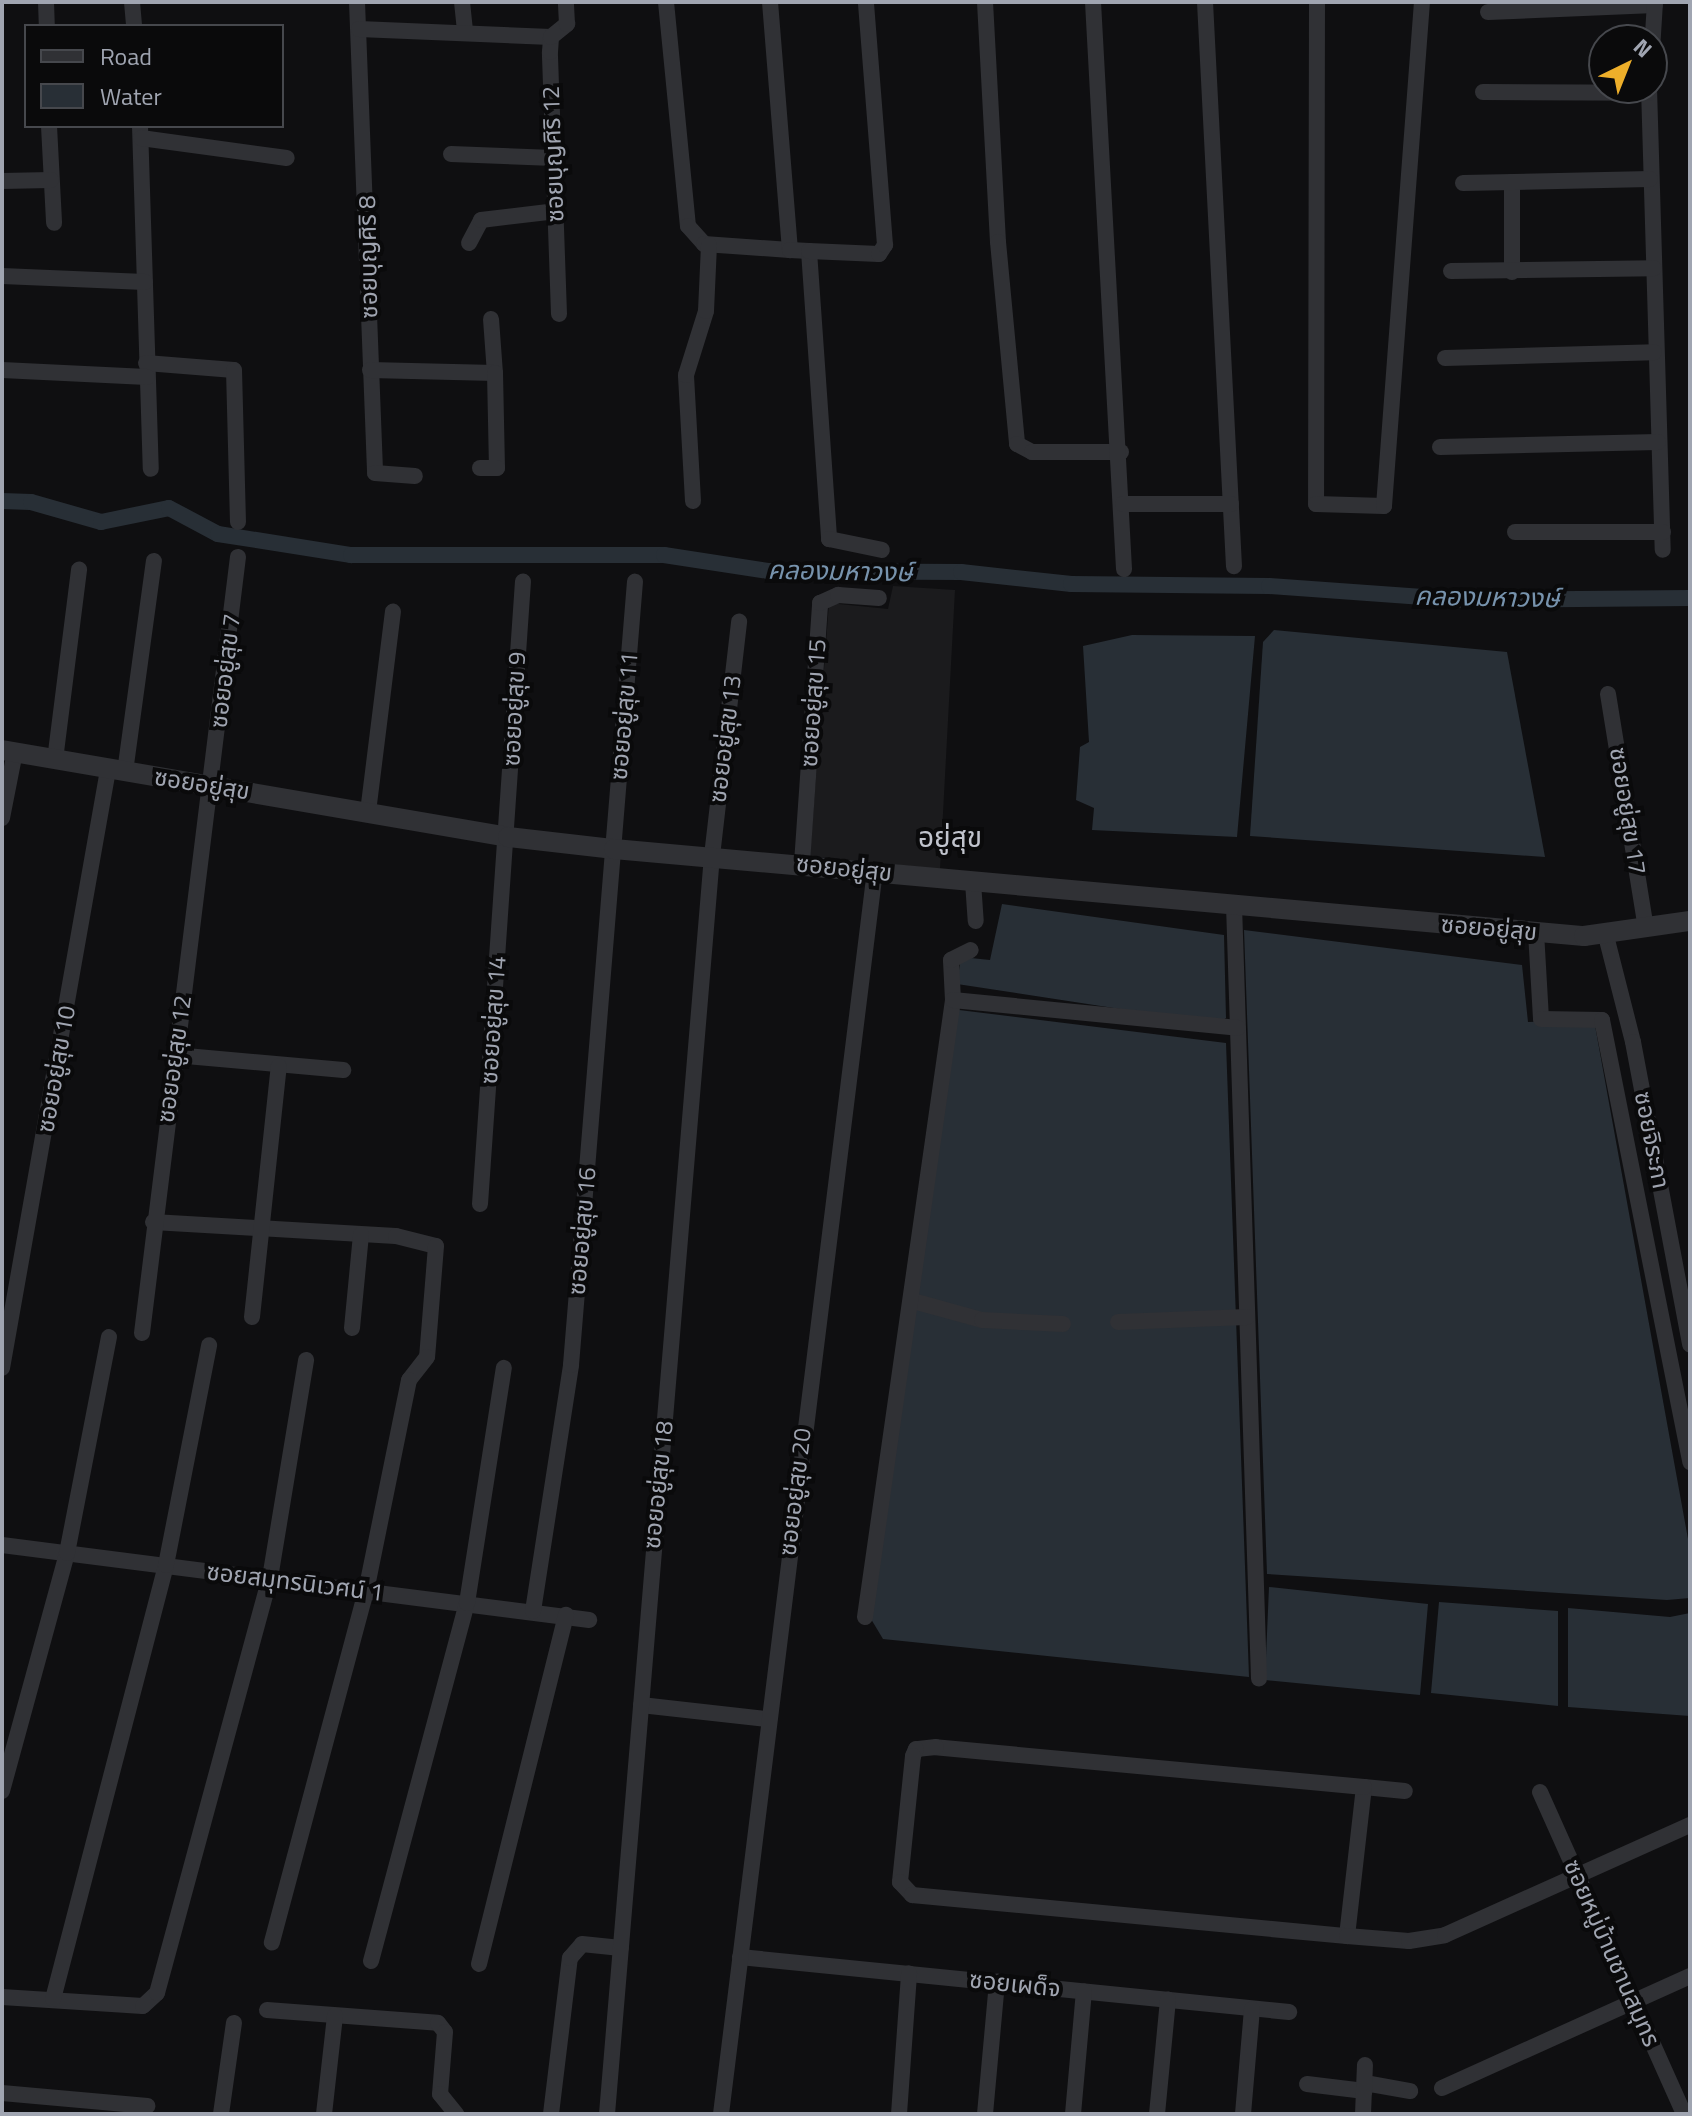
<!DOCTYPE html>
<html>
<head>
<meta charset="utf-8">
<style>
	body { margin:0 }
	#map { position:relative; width:1692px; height:2116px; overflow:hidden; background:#0f0f11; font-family:"Titillium Web","Noto Sans Thai",sans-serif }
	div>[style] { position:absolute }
	.built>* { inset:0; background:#1b1b1d }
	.water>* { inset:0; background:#282f36 }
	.canal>* { height:16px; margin:-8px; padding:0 8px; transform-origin:8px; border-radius:8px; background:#282f36 }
	.minor>* { height:16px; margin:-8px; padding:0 8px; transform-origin:8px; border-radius:8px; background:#303135 }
	.tertiary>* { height:20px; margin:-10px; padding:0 10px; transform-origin:10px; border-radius:10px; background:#303135 }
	span { translate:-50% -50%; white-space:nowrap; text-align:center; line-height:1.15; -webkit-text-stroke:8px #0a0a0b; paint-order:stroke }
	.street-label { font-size:24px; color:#a0a5b1 }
	.water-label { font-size:26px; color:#7793ad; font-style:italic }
	.quarter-label { font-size:28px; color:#c1c4cd }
	.frame { position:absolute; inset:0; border:4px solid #a0a5b1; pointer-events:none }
	.legend { position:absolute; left:24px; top:24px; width:260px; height:104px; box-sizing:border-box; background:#0a0a0b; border:2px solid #46484d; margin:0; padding:10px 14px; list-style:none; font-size:24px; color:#a0a5b1 }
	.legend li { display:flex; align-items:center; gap:16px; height:40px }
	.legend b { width:40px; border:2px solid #46484d }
	.north { position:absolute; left:1588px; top:24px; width:80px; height:80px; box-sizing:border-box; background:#0a0a0b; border:2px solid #46484d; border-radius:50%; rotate:43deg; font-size:22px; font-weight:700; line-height:32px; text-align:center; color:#a0a5b1 }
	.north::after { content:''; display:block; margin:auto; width:28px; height:36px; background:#eeaf2a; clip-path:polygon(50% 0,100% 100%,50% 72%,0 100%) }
</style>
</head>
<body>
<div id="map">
	<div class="built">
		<div style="clip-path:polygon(893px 586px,955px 590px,940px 869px,810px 856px,829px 603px,888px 609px)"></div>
	</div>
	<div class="water">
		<div style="clip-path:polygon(1274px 630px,1507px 652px,1545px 857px,1250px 836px,1263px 642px)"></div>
		<div style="clip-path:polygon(1132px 635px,1255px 636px,1237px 837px,1092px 830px,1094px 808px,1076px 800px,1080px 747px,1089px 742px,1083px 646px)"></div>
		<div style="clip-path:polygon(1002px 904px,1224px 935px,1226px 1018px,1218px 1024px,957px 984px,961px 957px,990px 960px)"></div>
		<div style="clip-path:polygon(1244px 930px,1522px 965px,1528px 1022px,1594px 1020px,1690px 1550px,1690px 1598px,1667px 1600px,1267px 1574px)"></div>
		<div style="clip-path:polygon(951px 1009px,1226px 1043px,1249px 1677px,883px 1639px,871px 1619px)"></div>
		<div style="clip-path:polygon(1269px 1587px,1428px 1604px,1420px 1695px,1265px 1680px)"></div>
		<div style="clip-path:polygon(1439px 1602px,1558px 1611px,1558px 1706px,1431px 1693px)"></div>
		<div style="clip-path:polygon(1568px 1608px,1670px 1617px,1690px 1613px,1690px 1716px,1568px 1707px)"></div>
	</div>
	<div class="canal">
		<div style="left:2px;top:501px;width:29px;rotate:2deg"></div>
		<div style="left:31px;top:502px;width:73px;rotate:15.9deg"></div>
		<div style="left:101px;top:522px;width:69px;rotate:-11.6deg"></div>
		<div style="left:169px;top:508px;width:55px;rotate:28deg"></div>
		<div style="left:218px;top:534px;width:135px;rotate:9deg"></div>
		<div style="left:351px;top:555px;width:313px"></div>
		<div style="left:664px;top:555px;width:105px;rotate:8.7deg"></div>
		<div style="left:768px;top:571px;width:193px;rotate:0.3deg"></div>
		<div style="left:961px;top:572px;width:111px;rotate:6.2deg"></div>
		<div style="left:1071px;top:584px;width:198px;rotate:0.6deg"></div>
		<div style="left:1269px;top:586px;width:196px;rotate:4.1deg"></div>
		<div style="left:1464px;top:600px;width:226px;rotate:-0.5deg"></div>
	</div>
	<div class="minor">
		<div style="left:46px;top:2px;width:24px;rotate:88deg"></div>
		<div style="left:132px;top:2px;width:24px;rotate:85deg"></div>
		<div style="left:357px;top:2px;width:471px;rotate:87.8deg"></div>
		<div style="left:375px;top:473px;width:40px;rotate:4.3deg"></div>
		<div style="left:462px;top:2px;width:30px;rotate:84deg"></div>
		<div style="left:666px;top:2px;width:225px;rotate:84.4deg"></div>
		<div style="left:688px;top:226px;width:24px;rotate:48deg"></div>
		<div style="left:704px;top:244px;width:86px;rotate:4deg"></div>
		<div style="left:770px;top:2px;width:249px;rotate:85.4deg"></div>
		<div style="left:790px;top:250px;width:19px;rotate:3deg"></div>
		<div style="left:809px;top:251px;width:289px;rotate:86deg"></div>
		<div style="left:829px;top:539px;width:54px;rotate:11.7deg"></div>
		<div style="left:985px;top:2px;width:240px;rotate:86.9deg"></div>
		<div style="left:998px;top:242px;width:203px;rotate:84.6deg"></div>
		<div style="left:1017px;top:444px;width:17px;rotate:28deg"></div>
		<div style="left:1032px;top:452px;width:89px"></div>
		<div style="left:1093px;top:2px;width:568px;rotate:86.87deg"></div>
		<div style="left:1205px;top:2px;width:565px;rotate:87.06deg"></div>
		<div style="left:1317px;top:2px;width:502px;rotate:90.11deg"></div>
		<div style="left:1316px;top:504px;width:68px;rotate:1.7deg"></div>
		<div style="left:1384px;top:506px;width:505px;rotate:-85.69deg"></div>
		<div style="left:1488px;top:12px;width:167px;rotate:-2.4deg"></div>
		<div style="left:359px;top:29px;width:192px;rotate:2.4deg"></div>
		<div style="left:1652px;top:50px;width:48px;rotate:-86.4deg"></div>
		<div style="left:1649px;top:88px;width:462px;rotate:88.3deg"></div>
		<div style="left:1483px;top:92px;width:166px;rotate:0.3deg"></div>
		<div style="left:49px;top:126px;width:97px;rotate:87deg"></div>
		<div style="left:140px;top:126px;width:343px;rotate:88.2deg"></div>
		<div style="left:141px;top:138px;width:147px;rotate:7.8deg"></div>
		<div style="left:451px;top:154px;width:103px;rotate:2.2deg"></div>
		<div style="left:2px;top:181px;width:49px;rotate:-1.2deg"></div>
		<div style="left:1512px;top:182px;width:90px;rotate:90deg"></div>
		<div style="left:1463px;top:183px;width:187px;rotate:-1.2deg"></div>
		<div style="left:469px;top:243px;width:26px;rotate:-62deg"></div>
		<div style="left:481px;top:220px;width:76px;rotate:-6.8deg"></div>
		<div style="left:809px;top:251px;width:70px;rotate:2.5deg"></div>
		<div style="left:879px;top:254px;width:11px;rotate:-56deg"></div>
		<div style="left:885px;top:245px;width:244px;rotate:-94.5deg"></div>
		<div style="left:1451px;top:271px;width:203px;rotate:-0.8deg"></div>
		<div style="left:2px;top:276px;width:143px;rotate:2.4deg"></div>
		<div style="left:559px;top:314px;width:262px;rotate:-92deg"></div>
		<div style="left:550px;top:52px;width:15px;rotate:-86deg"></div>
		<div style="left:551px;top:37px;width:21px;rotate:-39deg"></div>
		<div style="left:567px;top:24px;width:22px;rotate:-93deg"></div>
		<div style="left:491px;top:319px;width:54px;rotate:85.8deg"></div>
		<div style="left:1445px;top:358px;width:209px;rotate:-1.6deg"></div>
		<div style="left:146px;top:363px;width:88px;rotate:4.5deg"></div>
		<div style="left:234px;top:370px;width:152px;rotate:88.5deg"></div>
		<div style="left:2px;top:370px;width:145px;rotate:2.8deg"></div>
		<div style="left:370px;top:370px;width:125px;rotate:1.4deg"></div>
		<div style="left:495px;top:373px;width:95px;rotate:88.8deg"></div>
		<div style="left:497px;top:468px;width:17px;rotate:180deg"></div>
		<div style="left:1440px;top:447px;width:218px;rotate:-1.3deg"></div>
		<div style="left:693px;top:501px;width:126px;rotate:-93.2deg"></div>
		<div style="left:686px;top:375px;width:67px;rotate:-72.6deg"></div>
		<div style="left:706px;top:311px;width:66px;rotate:-87.4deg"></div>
		<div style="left:1123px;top:504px;width:108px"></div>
		<div style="left:1515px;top:532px;width:148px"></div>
		<div style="left:1608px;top:694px;width:237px;rotate:80.8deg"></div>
		<div style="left:55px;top:760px;width:192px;rotate:-82.8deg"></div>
		<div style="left:125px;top:772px;width:213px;rotate:-82.2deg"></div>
		<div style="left:368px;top:812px;width:202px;rotate:-82.9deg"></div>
		<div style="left:2px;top:818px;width:67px;rotate:-78.9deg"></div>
		<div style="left:802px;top:863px;width:261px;rotate:-86deg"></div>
		<div style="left:820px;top:603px;width:20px;rotate:-24deg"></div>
		<div style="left:838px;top:595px;width:41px;rotate:4.2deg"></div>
		<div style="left:973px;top:882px;width:39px;rotate:86deg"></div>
		<div style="left:1234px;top:905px;width:774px;rotate:88.15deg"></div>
		<div style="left:1536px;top:932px;width:87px;rotate:86.7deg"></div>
		<div style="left:1541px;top:1019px;width:61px;rotate:0.9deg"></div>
		<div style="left:1602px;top:1020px;width:451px;rotate:78.7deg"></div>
		<div style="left:1606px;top:936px;width:109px;rotate:75.7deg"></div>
		<div style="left:1633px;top:1042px;width:308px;rotate:79.3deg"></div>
		<div style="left:953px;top:1000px;width:40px;rotate:-92.9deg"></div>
		<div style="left:951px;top:960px;width:22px;rotate:-27deg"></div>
		<div style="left:175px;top:1055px;width:169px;rotate:5.1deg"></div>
		<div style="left:480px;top:1204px;width:624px;rotate:-86.05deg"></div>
		<div style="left:153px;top:1222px;width:243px;rotate:3.3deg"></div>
		<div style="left:396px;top:1236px;width:41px;rotate:14deg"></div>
		<div style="left:436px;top:1246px;width:111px;rotate:94.6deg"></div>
		<div style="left:427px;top:1357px;width:29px;rotate:128deg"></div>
		<div style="left:409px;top:1380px;width:215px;rotate:101.5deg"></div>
		<div style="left:366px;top:1591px;width:364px;rotate:105deg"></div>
		<div style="left:913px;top:1301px;width:72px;rotate:15.4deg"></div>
		<div style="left:982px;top:1320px;width:81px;rotate:2.8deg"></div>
		<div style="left:252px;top:1317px;width:252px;rotate:-83.9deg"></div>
		<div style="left:1118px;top:1322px;width:129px;rotate:-2.2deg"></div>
		<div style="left:352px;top:1328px;width:94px;rotate:-84.5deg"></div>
		<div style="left:142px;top:1333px;width:782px;rotate:-82.95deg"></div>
		<div style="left:2px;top:1368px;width:607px;rotate:-79.95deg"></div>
		<div style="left:2px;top:1545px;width:592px;rotate:7.28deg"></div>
		<div style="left:533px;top:1611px;width:249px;rotate:-81.2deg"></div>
		<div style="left:571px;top:1365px;width:786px;rotate:-85.33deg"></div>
		<div style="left:865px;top:1617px;width:623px;rotate:-81.88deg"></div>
		<div style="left:953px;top:1000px;width:286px;rotate:5.6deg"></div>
		<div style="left:641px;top:1705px;width:126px;rotate:6.4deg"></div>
		<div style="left:1364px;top:1787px;width:41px;rotate:5.6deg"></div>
		<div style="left:2px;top:1791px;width:247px;rotate:-74.7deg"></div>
		<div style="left:67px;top:1553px;width:220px;rotate:-79deg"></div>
		<div style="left:1540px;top:1792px;width:353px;rotate:65.9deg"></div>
		<div style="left:1347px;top:1936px;width:150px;rotate:-83.5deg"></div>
		<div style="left:1364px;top:1787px;width:430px;rotate:-174.7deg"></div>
		<div style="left:936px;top:1747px;width:20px;rotate:174deg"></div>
		<div style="left:916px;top:1749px;width:8px;rotate:113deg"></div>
		<div style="left:913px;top:1756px;width:127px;rotate:95.9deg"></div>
		<div style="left:900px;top:1882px;width:18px;rotate:47deg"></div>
		<div style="left:912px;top:1895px;width:437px;rotate:5.4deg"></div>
		<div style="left:1347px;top:1936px;width:62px;rotate:4.6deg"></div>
		<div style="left:1409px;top:1941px;width:36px;rotate:-9deg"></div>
		<div style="left:1445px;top:1935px;width:269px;rotate:-24.2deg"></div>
		<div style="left:740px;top:1957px;width:552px;rotate:5.72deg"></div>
		<div style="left:371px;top:1961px;width:371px;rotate:-75deg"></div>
		<div style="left:467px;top:1603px;width:238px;rotate:-81.1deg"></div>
		<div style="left:479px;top:1964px;width:360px;rotate:-76deg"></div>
		<div style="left:2px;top:1997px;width:141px;rotate:3.7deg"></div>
		<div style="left:143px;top:2006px;width:19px;rotate:-43deg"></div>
		<div style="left:157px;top:1993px;width:430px;rotate:-74.8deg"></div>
		<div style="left:270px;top:1578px;width:221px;rotate:-80.6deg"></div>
		<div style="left:53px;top:1999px;width:448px;rotate:-75.4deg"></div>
		<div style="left:166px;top:1565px;width:224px;rotate:-78.9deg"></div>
		<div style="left:267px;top:2010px;width:171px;rotate:4.3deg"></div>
		<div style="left:438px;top:2023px;width:11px;rotate:52deg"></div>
		<div style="left:445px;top:2032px;width:62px;rotate:94.6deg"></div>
		<div style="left:440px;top:2094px;width:26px;rotate:51deg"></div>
		<div style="left:1365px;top:2083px;width:46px;rotate:10.1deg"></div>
		<div style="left:1307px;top:2084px;width:58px;rotate:6.9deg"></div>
		<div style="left:1442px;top:2088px;width:272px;rotate:-24.3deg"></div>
		<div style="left:2px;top:2093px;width:146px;rotate:5.1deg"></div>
		<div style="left:221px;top:2114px;width:92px;rotate:-81.9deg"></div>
		<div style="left:324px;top:2114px;width:99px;rotate:-83.6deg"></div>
		<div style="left:551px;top:2114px;width:157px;rotate:-83.1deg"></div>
		<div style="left:570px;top:1958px;width:18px;rotate:-49deg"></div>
		<div style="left:582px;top:1944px;width:39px;rotate:6deg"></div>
		<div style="left:607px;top:2114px;width:1262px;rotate:-85.23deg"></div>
		<div style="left:712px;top:856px;width:236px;rotate:-83.4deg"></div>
		<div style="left:721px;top:2114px;width:1253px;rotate:-82.94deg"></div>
		<div style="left:899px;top:2114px;width:141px;rotate:-85.9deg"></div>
		<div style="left:985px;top:2114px;width:133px;rotate:-84.8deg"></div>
		<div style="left:1073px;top:2114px;width:123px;rotate:-84.9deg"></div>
		<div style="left:1157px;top:2114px;width:115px;rotate:-84.5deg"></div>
		<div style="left:1243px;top:2114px;width:105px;rotate:-85.1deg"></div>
		<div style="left:1363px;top:2114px;width:49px;rotate:-87.7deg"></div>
	</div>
	<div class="tertiary">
		<div style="left:2px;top:750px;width:513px;rotate:9.76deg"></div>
		<div style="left:508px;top:837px;width:107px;rotate:6.5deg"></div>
		<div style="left:614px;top:849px;width:974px;rotate:5.13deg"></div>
		<div style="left:1584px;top:936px;width:107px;rotate:-8.1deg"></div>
	</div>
	<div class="street-label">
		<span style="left:553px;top:154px;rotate:-92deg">ซอยบุญศิริ 12</span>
		<span style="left:368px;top:257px;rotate:-91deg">ซอยบุญศิริ 8</span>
		<span style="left:225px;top:671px;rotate:-83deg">ซอยอยู่สุข 7</span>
		<span style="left:813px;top:703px;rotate:-86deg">ซอยอยู่สุข 15</span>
		<span style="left:514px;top:709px;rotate:-87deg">ซอยอยู่สุข 9</span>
		<span style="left:624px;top:716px;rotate:-85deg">ซอยอยู่สุข 11</span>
		<span style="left:725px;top:739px;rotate:-83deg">ซอยอยู่สุข 13</span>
		<span style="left:202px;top:784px;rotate:9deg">ซอยอยู่สุข</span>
		<span style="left:1628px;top:811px;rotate:81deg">ซอยอยู่สุข 17</span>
		<span style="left:844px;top:868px;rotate:6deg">ซอยอยู่สุข</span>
		<span style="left:1489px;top:928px;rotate:5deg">ซอยอยู่สุข</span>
		<span style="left:493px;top:1020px;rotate:-86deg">ซอยอยู่สุข 14</span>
		<span style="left:174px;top:1059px;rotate:-82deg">ซอยอยู่สุข 12</span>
		<span style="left:56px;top:1069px;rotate:-80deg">ซอยอยู่สุข 10</span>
		<span style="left:1652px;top:1140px;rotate:79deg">ซอยจิระภา</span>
		<span style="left:582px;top:1231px;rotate:-85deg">ซอยอยู่สุข 16</span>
		<span style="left:658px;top:1485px;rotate:-84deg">ซอยอยู่สุข 18</span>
		<span style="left:795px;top:1492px;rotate:-83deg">ซอยอยู่สุข 20</span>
		<span style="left:295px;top:1582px;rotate:7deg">ซอยสมุทรนิเวศน์ 1</span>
		<span style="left:1612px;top:1953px;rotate:66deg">ซอยหมู่บ้านชานสมุทร</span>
		<span style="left:1015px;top:1984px;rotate:6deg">ซอยเผด็จ</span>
	</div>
	<div class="water-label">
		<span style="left:840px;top:571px;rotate:1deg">คลองมหาวงษ์</span>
		<span style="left:1487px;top:597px;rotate:1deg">คลองมหาวงษ์</span>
	</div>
	<div class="quarter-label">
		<span style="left:950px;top:837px">อยู่สุข</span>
	</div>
	<div class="frame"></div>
	<ul class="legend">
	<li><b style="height:10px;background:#303135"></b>Road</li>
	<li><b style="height:22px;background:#282f36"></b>Water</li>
	</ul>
	<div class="north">N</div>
</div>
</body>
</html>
